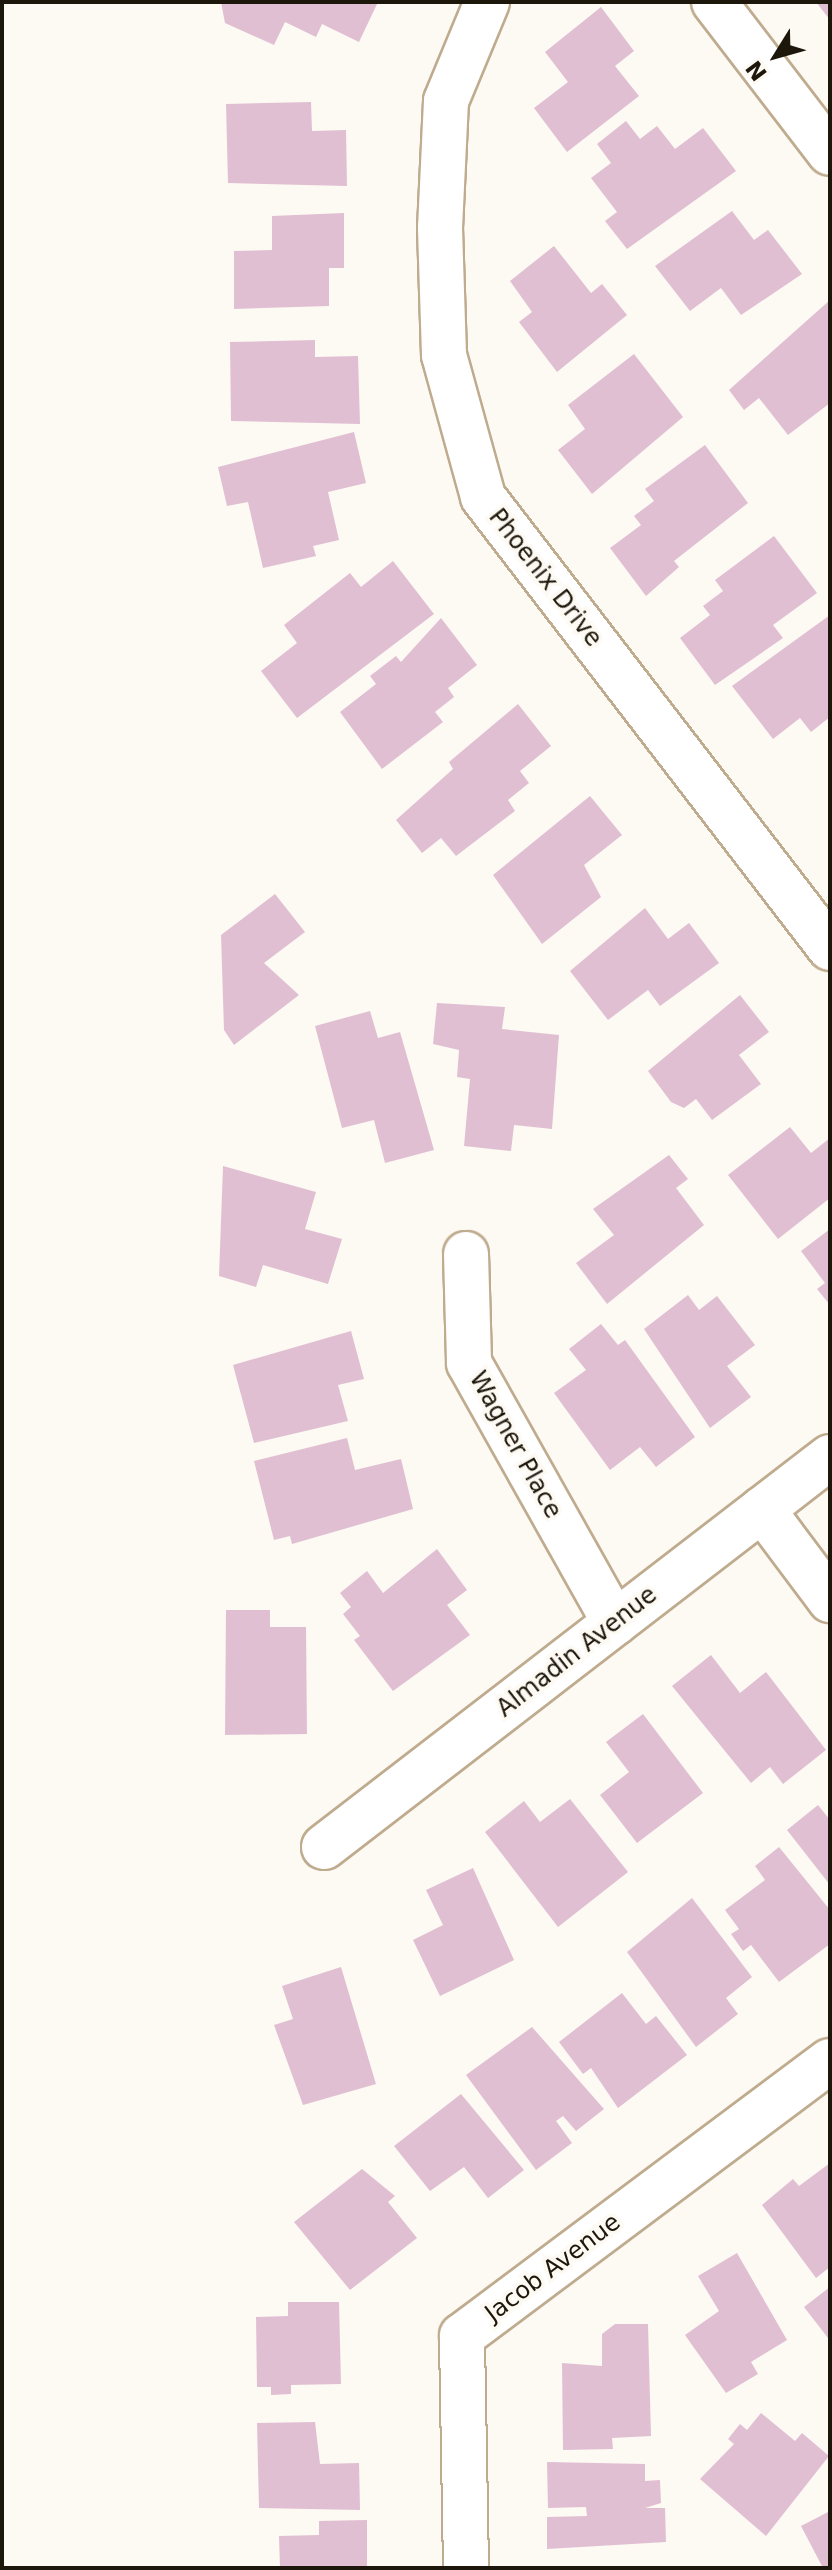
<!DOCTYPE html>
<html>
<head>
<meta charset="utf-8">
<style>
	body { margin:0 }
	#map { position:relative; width:832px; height:2570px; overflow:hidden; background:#fdf9f3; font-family:"DejaVu Sans",sans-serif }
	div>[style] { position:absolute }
	.building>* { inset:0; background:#e1bfd2 }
	.roads { filter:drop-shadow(2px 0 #bfab8e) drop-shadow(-2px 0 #bfab8e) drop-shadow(0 2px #bfab8e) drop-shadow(0 -2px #bfab8e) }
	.minor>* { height:44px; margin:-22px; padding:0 22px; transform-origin:22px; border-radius:22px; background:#fff }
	span { translate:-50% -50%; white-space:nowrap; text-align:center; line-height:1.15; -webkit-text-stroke:7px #fdf9f3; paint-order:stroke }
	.street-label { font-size:24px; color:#1d160b }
	.frame { position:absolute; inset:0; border:4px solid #1d160b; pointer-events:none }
	.north { position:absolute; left:736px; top:16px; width:80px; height:80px; -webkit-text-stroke:6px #fdf9f3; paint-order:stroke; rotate:233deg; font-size:22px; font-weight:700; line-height:32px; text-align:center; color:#1d160b }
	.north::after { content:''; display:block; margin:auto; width:28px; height:36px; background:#1d160b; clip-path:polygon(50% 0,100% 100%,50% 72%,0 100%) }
</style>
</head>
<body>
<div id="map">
	<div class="building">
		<div style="clip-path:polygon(221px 2px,378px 2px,359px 42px,322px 24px,316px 37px,285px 22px,274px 45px,225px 23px)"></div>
		<div style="clip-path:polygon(816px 2px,830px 2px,830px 20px)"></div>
		<div style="clip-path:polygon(601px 7px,634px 51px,615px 66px,639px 96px,567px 152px,534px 108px,568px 82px,545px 52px)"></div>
		<div style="clip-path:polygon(311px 102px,312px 131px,346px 130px,347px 186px,228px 183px,226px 104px)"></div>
		<div style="clip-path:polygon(626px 121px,640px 139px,657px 126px,675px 149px,703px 128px,736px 171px,627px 249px,605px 221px,617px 212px,591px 178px,611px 163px,597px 144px)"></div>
		<div style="clip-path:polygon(732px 211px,754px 240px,768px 230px,802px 274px,741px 315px,721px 288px,690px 311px,655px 266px)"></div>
		<div style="clip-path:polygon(344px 213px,344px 268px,329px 268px,329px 306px,234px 309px,234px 251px,272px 250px,272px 216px)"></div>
		<div style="clip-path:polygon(554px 246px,591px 293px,602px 284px,627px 315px,557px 372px,519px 322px,532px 312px,510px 281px)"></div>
		<div style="clip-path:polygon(830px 300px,830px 403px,788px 435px,759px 398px,744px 410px,729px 390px)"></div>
		<div style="clip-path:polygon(315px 340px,315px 357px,358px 356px,360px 424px,231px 421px,230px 342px)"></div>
		<div style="clip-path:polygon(634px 354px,683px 417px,592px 494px,558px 450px,585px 429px,568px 405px)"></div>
		<div style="clip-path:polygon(354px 432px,366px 483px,328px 492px,339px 540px,313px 546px,316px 556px,263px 568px,248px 502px,227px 506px,218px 467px)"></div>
		<div style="clip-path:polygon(705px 445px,748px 503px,674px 561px,679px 567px,646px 596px,610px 548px,641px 525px,634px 516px,654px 501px,645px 489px)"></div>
		<div style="clip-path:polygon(774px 536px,817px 593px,773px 625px,783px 638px,715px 685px,680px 638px,710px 615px,703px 606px,723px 591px,715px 580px)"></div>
		<div style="clip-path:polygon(393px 561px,434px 614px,297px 718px,261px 671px,297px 643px,284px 625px,350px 573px,361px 587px)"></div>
		<div style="clip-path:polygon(830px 615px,830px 717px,811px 732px,800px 718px,773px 739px,732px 686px)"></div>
		<div style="clip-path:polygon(441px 618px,477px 665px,448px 688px,454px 697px,435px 712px,443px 722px,382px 769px,340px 712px,376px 684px,370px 676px,396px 656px,401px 662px)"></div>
		<div style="clip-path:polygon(518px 704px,551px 746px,520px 771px,529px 783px,508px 800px,515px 811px,456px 856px,441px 838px,422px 853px,396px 820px,453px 769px,449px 762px)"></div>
		<div style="clip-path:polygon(590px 796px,622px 835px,584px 865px,601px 897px,542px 944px,493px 875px)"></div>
		<div style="clip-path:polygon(275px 894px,305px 932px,264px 963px,299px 995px,234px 1045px,224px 1030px,221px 935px)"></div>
		<div style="clip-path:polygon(645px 908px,668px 939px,689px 923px,719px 963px,660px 1006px,648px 990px,608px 1020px,570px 971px)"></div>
		<div style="clip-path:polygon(740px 995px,769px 1032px,739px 1055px,761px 1084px,712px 1120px,696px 1099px,684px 1108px,671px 1102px,648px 1071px)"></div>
		<div style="clip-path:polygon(437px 1003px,505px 1007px,502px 1029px,559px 1035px,552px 1129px,514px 1125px,511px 1151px,464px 1146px,470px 1079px,457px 1077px,459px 1050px,433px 1044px)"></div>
		<div style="clip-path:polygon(370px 1011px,378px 1038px,400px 1032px,434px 1150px,385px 1163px,374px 1120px,342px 1128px,315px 1026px)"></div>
		<div style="clip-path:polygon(790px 1127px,811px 1153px,830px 1138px,830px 1198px,778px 1239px,728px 1175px)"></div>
		<div style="clip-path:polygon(669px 1155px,688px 1179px,676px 1188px,704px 1225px,607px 1304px,576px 1263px,614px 1235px,593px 1209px)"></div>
		<div style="clip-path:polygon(223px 1166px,316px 1192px,305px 1229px,342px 1239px,328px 1284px,263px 1265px,256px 1287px,219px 1276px)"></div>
		<div style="clip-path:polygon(830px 1229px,830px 1305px,817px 1289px,825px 1283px,801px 1251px)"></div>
		<div style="clip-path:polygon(688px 1295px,699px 1310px,717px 1296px,755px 1345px,727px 1366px,751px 1397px,710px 1428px,644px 1329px)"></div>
		<div style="clip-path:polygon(601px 1324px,618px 1345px,625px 1340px,695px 1437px,656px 1467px,640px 1447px,610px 1470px,554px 1393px,586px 1370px,569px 1349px)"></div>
		<div style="clip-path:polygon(351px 1331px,364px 1379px,338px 1385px,348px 1421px,254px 1443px,233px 1365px)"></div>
		<div style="clip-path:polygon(347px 1438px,355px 1470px,401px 1459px,413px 1509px,292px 1544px,290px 1536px,274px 1540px,254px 1461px)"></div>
		<div style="clip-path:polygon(437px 1549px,467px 1590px,447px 1605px,470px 1635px,393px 1691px,354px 1640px,360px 1636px,343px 1614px,351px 1607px,340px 1593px,367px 1571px,383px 1593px)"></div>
		<div style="clip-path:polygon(226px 1610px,270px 1610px,270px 1627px,306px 1627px,307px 1734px,225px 1735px)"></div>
		<div style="clip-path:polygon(711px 1655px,740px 1693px,766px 1672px,826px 1750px,783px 1784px,770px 1767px,751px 1783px,672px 1686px)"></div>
		<div style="clip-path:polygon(643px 1714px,703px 1793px,637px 1843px,600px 1795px,629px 1772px,606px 1742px)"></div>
		<div style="clip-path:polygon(570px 1799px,628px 1872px,558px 1927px,485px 1832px,524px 1801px,540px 1822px)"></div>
		<div style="clip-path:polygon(818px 1805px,830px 1820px,830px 1885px,787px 1830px)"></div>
		<div style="clip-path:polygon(779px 1847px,830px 1910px,830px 1944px,779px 1982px,751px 1945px,743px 1951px,731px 1934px,739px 1929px,725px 1910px,765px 1880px,755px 1866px)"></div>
		<div style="clip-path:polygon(473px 1868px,514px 1960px,440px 1996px,413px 1940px,443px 1925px,426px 1890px)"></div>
		<div style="clip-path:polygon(692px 1898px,752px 1977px,726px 1998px,738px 2014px,696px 2047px,627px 1952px)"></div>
		<div style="clip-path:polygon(341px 1967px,376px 2084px,303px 2105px,274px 2025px,293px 2019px,282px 1986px)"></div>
		<div style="clip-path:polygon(622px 1993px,646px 2024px,656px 2016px,687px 2055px,618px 2108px,591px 2068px,583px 2074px,559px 2042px)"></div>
		<div style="clip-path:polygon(532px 2027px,604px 2109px,576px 2131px,563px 2116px,556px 2121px,572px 2143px,536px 2170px,466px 2075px)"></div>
		<div style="clip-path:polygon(461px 2094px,524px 2170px,488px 2198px,464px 2167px,430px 2191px,394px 2146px)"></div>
		<div style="clip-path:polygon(830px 2163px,830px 2267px,816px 2278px,762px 2205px,793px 2179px,799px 2186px)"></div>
		<div style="clip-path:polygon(362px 2169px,395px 2196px,388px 2202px,417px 2238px,350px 2290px,294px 2222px)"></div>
		<div style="clip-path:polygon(737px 2253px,787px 2340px,751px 2362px,758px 2374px,726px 2393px,685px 2335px,719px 2311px,698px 2276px)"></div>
		<div style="clip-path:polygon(830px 2287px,830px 2336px,828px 2338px,804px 2307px)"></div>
		<div style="clip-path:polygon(288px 2302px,339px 2302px,341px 2384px,291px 2385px,291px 2394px,271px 2395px,271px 2387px,257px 2387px,256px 2317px,288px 2316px)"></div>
		<div style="clip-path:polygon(615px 2324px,648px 2324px,651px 2436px,612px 2438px,613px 2449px,563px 2450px,562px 2363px,602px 2366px,602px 2334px)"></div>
		<div style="clip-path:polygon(761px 2413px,795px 2441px,802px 2433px,829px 2456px,766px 2536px,700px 2479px,734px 2444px,728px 2439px,740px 2424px,747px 2430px)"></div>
		<div style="clip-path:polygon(315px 2422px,320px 2464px,359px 2463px,360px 2510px,259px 2508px,257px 2423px)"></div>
		<div style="clip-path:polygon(547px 2462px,645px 2464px,645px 2481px,660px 2480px,661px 2503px,645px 2508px,665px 2508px,666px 2542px,547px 2549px,547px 2517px,587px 2516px,586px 2507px,548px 2508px)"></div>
		<div style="clip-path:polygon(830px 2511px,830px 2568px,823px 2568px,801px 2526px)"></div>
		<div style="clip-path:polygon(367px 2520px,367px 2568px,280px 2568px,279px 2536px,319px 2535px,319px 2521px)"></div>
	</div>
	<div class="roads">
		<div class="minor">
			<div style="left:487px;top:2px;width:107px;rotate:112.5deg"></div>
			<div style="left:446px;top:101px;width:127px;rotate:92.7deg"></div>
			<div style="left:440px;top:228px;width:127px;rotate:88.2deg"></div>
			<div style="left:444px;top:355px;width:147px;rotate:74.6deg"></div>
			<div style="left:483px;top:497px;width:569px;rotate:52.43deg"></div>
			<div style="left:714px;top:2px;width:190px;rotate:52.5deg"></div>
			<div style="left:466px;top:1254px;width:109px;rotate:88.4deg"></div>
			<div style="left:469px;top:1363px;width:298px;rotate:60.7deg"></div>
			<div style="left:762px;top:1509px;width:114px;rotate:53.2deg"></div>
			<div style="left:324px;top:1847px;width:639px;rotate:-37.62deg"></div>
			<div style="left:466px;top:2568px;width:232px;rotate:-91deg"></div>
			<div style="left:462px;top:2336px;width:459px;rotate:-36.8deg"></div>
		</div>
	</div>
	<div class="street-label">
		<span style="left:545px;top:578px;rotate:52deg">Phoenix Drive</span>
		<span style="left:515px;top:1445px;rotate:61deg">Wagner Place</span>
		<span style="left:577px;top:1652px;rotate:-38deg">Almadin Avenue</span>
		<span style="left:553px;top:2268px;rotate:-37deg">Jacob Avenue</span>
	</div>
	<div class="frame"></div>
	<div class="north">N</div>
</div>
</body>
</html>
